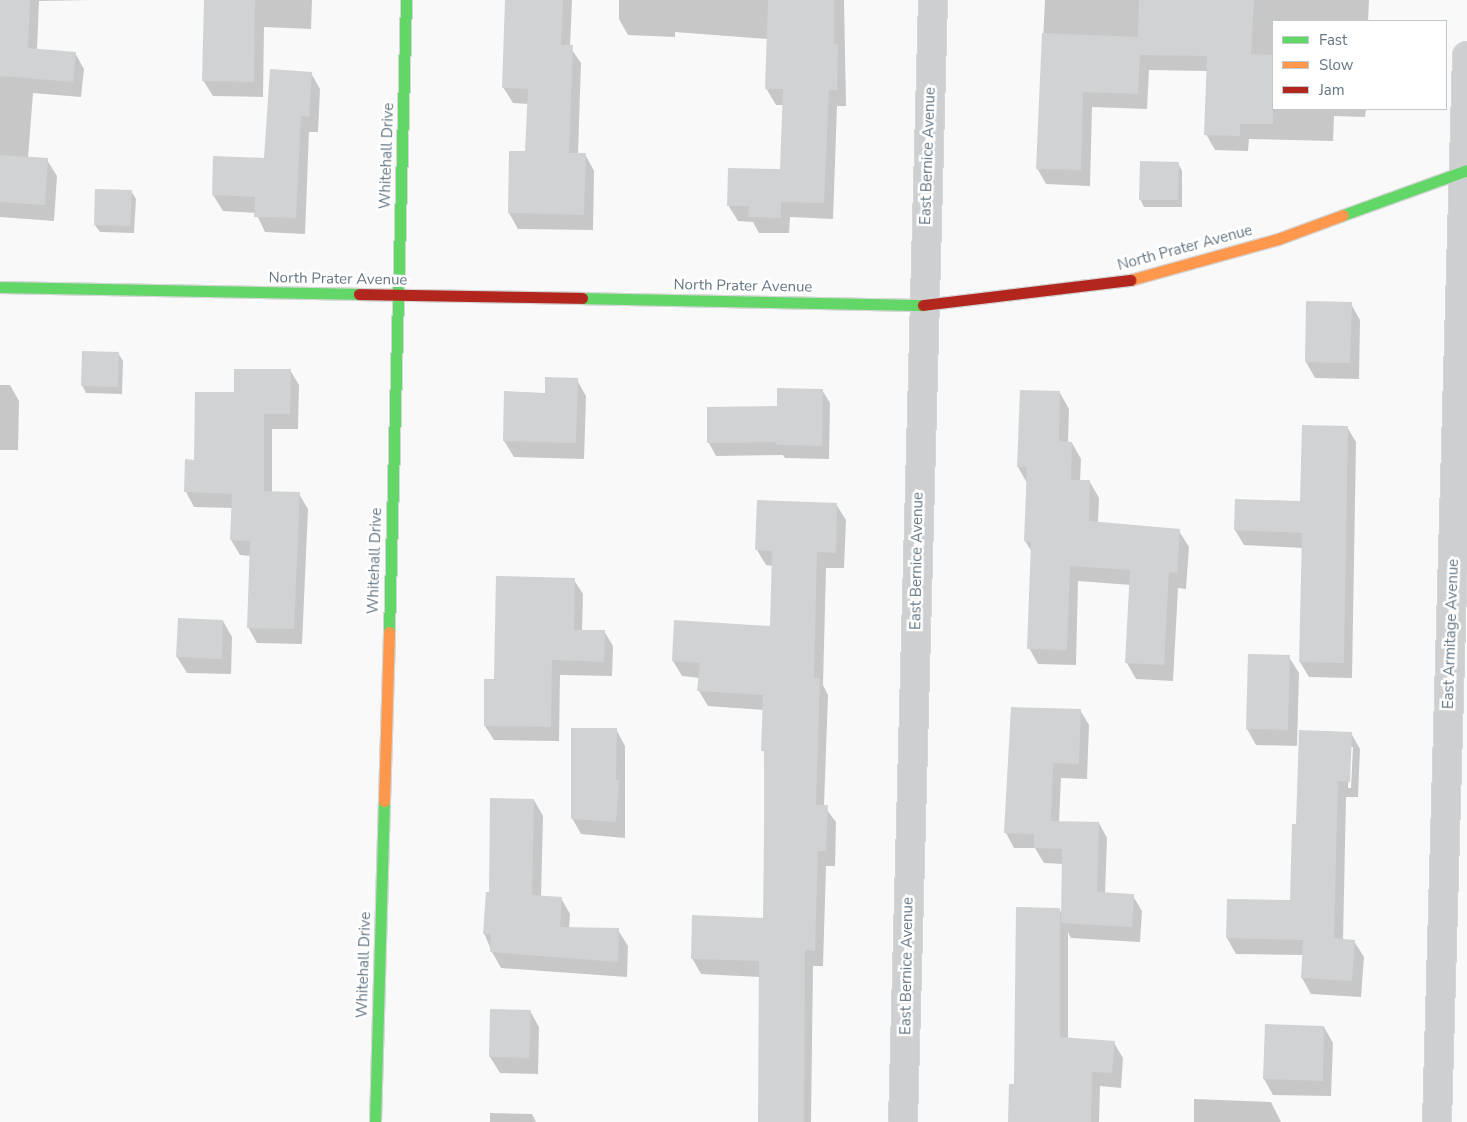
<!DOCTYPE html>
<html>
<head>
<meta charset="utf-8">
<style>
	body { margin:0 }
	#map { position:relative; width:1467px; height:1122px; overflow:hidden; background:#f9f9f9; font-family:"Nunito Sans",sans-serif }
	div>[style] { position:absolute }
	.shadow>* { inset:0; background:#0003 }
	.building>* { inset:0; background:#d0d2d3 }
	.roads { filter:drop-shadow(1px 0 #d5d6d7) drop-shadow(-1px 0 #d5d6d7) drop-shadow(0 1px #d5d6d7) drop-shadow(0 -1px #d5d6d7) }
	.street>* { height:28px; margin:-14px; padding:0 14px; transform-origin:14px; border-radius:14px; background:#cecfd0 }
	.fast>* { height:11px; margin:-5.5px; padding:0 5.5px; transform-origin:5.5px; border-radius:5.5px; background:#63d668 }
	.slow>* { height:11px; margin:-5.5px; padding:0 5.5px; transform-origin:5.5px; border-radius:5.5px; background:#ff974d }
	.jam>* { height:11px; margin:-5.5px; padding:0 5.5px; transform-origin:5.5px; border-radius:5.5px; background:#b3261e }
	span { translate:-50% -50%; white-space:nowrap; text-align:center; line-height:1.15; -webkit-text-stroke:5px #fff; paint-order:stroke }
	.street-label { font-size:15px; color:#657683 }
	.legend { position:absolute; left:1272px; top:20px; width:175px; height:90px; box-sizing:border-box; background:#fff; border:1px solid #c1c8cd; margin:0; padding:6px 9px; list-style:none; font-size:15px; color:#657683 }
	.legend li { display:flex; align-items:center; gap:10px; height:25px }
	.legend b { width:25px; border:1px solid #c1c8cd }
</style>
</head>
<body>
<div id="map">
	<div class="shadow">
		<div style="clip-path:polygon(0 0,91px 0,39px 1px,37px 50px,75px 53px,84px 69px,81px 97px,33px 93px,28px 158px,47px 160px,57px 176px,54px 221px,0 217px)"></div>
		<div style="clip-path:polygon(205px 0,312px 0,311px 29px,264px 27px,263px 97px,213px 96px,203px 80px)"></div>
		<div style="clip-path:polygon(508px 0,572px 0,570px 47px,581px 63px,578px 154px,585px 154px,594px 171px,593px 230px,518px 229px,509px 213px,526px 153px,529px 104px,513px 103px,503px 87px)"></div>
		<div style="clip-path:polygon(619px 0,844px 0,846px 106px,837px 106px,833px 219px,790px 217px,789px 233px,759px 233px,753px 222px,738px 221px,728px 205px,782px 170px,783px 105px,776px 105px,766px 88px,768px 39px,675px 32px,675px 37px,628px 35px,619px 19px)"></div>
		<div style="clip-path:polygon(1045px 0,1369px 0,1368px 21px,1273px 21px,1273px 109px,1366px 109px,1365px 117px,1334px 116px,1333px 141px,1249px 139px,1248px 151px,1215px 150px,1206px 134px,1207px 71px,1149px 70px,1147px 109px,1092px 107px,1090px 186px,1046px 184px,1037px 168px)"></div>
		<div style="clip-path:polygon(311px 73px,320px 89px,318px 132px,309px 132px,305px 234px,265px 232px,256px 213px,223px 211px,213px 195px,265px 160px)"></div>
		<div style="clip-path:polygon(1178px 163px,1182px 171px,1182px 207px,1144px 207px,1140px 199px)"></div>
		<div style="clip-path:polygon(131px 191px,136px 199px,134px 233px,100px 232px,95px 225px)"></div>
		<div style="clip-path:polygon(1351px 304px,1360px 320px,1359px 379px,1315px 378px,1306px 362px)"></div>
		<div style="clip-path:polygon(118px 353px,123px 361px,122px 394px,86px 393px,82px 385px)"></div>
		<div style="clip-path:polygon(290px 370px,299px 385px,298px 429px,272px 429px,272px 492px,299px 494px,308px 509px,302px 644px,257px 643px,248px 627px,251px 556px,240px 555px,231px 540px,233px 508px,194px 507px,186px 492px,195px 461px,235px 394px)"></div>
		<div style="clip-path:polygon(577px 380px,586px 396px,584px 459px,514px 457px,504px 441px,546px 394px)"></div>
		<div style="clip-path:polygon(0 385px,10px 385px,19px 401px,18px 450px,0 450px)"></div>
		<div style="clip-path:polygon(822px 390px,830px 403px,829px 459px,785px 458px,783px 455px,716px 456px,709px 443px,778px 407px)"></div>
		<div style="clip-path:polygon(1060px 393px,1069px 409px,1068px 443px,1072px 443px,1081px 459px,1080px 482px,1090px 482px,1099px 498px,1098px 523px,1179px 531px,1189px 547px,1186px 589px,1178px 588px,1173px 681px,1136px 679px,1127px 663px,1131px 585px,1078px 581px,1076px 665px,1038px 664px,1029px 648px,1032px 552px,1025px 541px,1027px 483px,1018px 467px)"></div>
		<div style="clip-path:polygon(1347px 427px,1356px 442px,1352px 678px,1309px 677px,1300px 662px,1303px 548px,1244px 545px,1235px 530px,1236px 500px,1302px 503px)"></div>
		<div style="clip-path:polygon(836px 504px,846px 520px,844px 568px,826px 568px,823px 685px,828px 695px,824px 806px,836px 822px,835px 866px,826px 866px,823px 966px,813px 966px,811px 1122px,759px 1122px,760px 977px,701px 974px,692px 958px,765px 919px,764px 710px,708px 706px,699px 691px,700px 678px,682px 676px,673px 661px,772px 627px,773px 566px,766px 565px,757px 550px)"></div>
		<div style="clip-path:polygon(574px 580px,583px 594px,582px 631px,604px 631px,613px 646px,612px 676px,560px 675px,559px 741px,494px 740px,485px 726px,495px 681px)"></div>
		<div style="clip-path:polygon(223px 621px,232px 637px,231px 674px,187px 673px,177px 657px)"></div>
		<div style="clip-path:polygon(1289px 657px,1299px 673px,1297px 746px,1256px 745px,1247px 729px)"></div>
		<div style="clip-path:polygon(1080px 710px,1089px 725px,1087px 779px,1061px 778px,1059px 822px,1099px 823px,1107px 838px,1105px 894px,1133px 896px,1142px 911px,1140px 942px,1071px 938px,1068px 932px,1068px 1039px,1114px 1043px,1123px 1058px,1121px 1088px,1100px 1086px,1099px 1122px,1009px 1122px,1059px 909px,1063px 915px,1063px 864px,1044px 863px,1035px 848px,1014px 848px,1006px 833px)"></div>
		<div style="clip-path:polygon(616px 729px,625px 746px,625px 838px,581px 834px,572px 818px)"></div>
		<div style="clip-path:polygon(evenodd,1351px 733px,1360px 749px,1358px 797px,1346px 797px,1343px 940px,1354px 941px,1364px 957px,1361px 997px,1311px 994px,1302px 978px,1303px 955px,1236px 954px,1227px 938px,1228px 900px,1291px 901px,1297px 825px,1351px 733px,1350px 747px,1353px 747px,1351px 788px,1348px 788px,1350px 747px)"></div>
		<div style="clip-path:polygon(534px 800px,543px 816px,541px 897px,561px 898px,570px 914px,569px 929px,618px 930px,628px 946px,627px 977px,501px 968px,492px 952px,484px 933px,490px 893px)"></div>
		<div style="clip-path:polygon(492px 1010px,530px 1011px,539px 1027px,538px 1074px,500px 1073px,490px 1057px)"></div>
		<div style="clip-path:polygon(1324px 1027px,1333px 1043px,1331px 1096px,1273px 1095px,1264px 1079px)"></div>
		<div style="clip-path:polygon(1194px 1099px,1271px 1102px,1281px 1122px,1194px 1122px)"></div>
		<div style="clip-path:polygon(490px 1113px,532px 1114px,536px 1122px,490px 1122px)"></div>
	</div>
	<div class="building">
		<div style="clip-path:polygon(0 0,30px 0,28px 48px,76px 52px,73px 82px,0 76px)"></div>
		<div style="clip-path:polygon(204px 0,255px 0,254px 82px,202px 81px)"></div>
		<div style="clip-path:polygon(505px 0,563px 0,561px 45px,573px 45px,569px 153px,586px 153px,584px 215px,508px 213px,509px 151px,525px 151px,528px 89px,502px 88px)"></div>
		<div style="clip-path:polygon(768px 0,834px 0,834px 44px,838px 44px,837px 90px,829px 90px,824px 203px,781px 202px,781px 218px,748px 217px,749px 206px,727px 206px,728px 168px,780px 169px,783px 89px,765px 89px)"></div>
		<div style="clip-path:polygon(1139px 0,1254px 0,1251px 54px,1273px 55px,1273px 124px,1240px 124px,1240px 136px,1204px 135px,1207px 56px,1140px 55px,1138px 94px,1083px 92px,1081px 170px,1036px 169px,1042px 33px,1138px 37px)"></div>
		<div style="clip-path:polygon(270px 69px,312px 72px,309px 117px,301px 116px,296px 218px,254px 217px,255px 197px,212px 195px,213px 156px,264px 158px)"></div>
		<div style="clip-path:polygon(0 155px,48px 158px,45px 205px,0 202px)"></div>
		<div style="clip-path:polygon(1140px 161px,1179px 162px,1178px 200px,1139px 200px)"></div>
		<div style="clip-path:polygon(95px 189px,132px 190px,130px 226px,94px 225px)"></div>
		<div style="clip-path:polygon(1306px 301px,1352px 302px,1350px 363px,1305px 362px)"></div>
		<div style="clip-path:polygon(82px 351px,119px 352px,118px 387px,81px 386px)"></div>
		<div style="clip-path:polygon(234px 369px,291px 369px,290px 414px,264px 414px,264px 491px,300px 492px,294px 629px,247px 628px,250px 541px,230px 540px,232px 494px,184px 492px,185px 459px,194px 460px,195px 392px,234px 392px)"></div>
		<div style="clip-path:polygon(545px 377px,578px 378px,576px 443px,503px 441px,504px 391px,545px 393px)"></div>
		<div style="clip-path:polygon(777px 388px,823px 389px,822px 446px,776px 445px,776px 442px,707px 443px,707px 407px,777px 406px)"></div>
		<div style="clip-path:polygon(1020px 390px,1060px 391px,1059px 441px,1072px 442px,1071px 480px,1090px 480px,1089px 521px,1180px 529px,1177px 573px,1169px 572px,1164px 665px,1125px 663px,1130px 570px,1070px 566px,1067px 650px,1027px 649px,1031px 542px,1024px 541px,1027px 467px,1017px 467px)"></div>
		<div style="clip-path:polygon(1302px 425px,1348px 426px,1344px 663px,1299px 662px,1302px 533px,1234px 530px,1235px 499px,1300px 501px)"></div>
		<div style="clip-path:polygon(757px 500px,837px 503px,836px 553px,817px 552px,814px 678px,820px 678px,816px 805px,828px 805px,826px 851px,818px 851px,815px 951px,805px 950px,804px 1122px,758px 1122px,759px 961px,691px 959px,692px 915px,763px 918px,765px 751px,761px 751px,763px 695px,697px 691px,700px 663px,672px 661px,674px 620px,770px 626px,772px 551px,755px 550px)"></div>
		<div style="clip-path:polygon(496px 576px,575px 578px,574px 630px,605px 630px,604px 662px,552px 660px,551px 727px,484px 726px,484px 679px,494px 679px)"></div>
		<div style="clip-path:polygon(178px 618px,223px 620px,222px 659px,176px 657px)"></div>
		<div style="clip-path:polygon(1248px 654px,1290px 655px,1288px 730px,1246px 729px)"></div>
		<div style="clip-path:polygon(1011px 707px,1081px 709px,1079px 764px,1053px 763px,1051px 821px,1099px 822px,1097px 892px,1134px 894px,1132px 927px,1061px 923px,1062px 849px,1034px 848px,1034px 834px,1004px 833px)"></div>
		<div style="clip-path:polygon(571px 728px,617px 728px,616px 780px,619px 780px,616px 822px,571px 819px)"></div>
		<div style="clip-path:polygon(1299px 730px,1352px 732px,1350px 782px,1338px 781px,1334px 938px,1355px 940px,1352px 981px,1301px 978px,1303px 940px,1226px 938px,1227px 899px,1290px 900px,1292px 824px,1296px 824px)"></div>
		<div style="clip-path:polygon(490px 798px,534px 799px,532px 895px,562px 897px,560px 927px,619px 928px,618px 962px,490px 952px,491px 934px,483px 934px,486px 892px,489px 892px)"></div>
		<div style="clip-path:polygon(1016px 907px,1060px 908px,1060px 1037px,1115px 1041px,1112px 1073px,1092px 1072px,1091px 1122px,1008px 1122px,1009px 1084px,1014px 1084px)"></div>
		<div style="clip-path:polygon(490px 1009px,531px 1010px,529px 1058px,489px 1057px)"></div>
		<div style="clip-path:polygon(1265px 1024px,1324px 1026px,1323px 1081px,1263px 1079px)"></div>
	</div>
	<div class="roads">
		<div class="street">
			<div style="left:903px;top:1122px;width:1122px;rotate:-88.47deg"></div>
			<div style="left:1437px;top:1122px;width:1066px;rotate:-88.39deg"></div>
		</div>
		<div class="fast">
			<div style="left:1343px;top:215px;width:132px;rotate:-19.9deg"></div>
			<div style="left:0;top:287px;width:359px;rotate:1.1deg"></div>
			<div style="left:582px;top:298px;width:341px;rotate:1.2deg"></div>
			<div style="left:389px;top:632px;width:632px;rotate:-88.46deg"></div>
			<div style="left:375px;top:1122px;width:321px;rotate:-88.4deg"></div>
		</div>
		<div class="slow">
			<div style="left:1130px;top:280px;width:154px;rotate:-15.5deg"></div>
			<div style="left:1278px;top:239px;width:69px;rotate:-20.3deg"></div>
			<div style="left:384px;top:801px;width:169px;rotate:-88.3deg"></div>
		</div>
		<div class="jam">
			<div style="left:359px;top:294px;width:223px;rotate:1deg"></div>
			<div style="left:923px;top:305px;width:209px;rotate:-6.9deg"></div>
		</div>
	</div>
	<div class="street-label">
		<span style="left:387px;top:156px;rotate:-88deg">Whitehall Drive</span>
		<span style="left:928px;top:156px;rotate:-88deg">East Bernice Avenue</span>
		<span style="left:1185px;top:248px;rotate:-15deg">North Prater Avenue</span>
		<span style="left:338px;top:279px;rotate:1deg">North Prater Avenue</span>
		<span style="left:743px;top:286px;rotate:1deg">North Prater Avenue</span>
		<span style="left:375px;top:561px;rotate:-88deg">Whitehall Drive</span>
		<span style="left:917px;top:561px;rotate:-89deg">East Bernice Avenue</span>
		<span style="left:1451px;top:634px;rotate:-88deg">East Armitage Avenue</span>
		<span style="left:364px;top:965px;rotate:-88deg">Whitehall Drive</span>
		<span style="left:907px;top:966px;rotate:-89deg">East Bernice Avenue</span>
	</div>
	<ul class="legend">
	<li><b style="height:6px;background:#63d668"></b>Fast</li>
	<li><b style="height:6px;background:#ff974d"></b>Slow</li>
	<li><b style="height:6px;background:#b3261e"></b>Jam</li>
	</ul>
</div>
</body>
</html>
